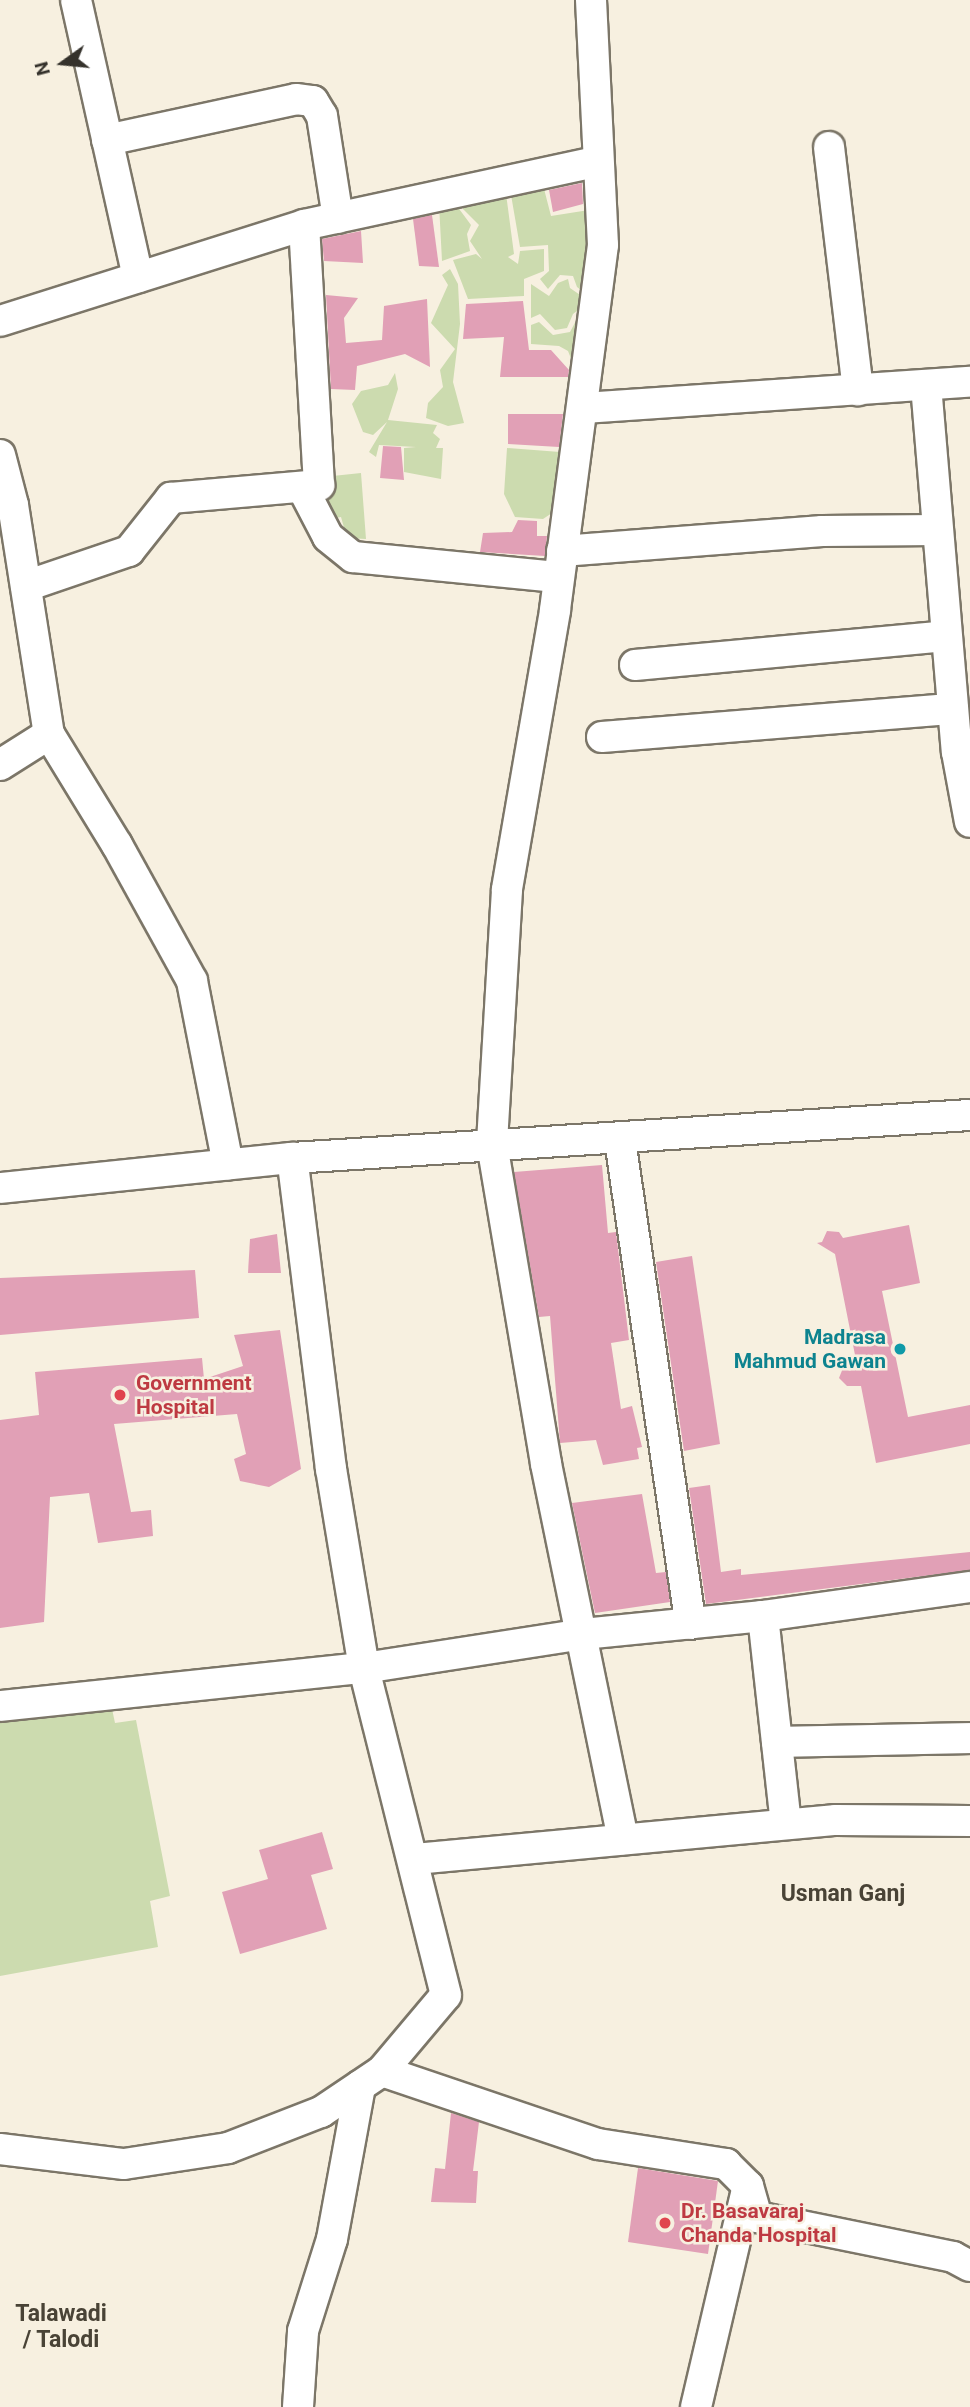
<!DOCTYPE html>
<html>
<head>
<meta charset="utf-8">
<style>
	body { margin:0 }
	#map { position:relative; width:970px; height:2407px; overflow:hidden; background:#f7f0e0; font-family:Roboto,sans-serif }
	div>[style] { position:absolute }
	.green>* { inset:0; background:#ccdbaf }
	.building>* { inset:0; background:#e1a0b6 }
	.roads { filter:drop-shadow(2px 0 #7c7668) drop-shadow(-2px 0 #7c7668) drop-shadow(0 2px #7c7668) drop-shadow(0 -2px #7c7668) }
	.minor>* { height:30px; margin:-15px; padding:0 15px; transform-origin:15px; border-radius:15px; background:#fff }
	.dots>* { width:19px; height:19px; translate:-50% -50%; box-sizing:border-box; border:4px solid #f7f0e0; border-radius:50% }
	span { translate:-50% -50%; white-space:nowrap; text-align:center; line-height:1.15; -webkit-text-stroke:5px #f7f0e0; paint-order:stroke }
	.culture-label { font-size:21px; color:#0d838f; font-weight:700 }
	.right { translate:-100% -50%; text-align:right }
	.health-label { font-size:21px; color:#be3a42; font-weight:700 }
	.left { translate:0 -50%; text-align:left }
	.neighbourhood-label { font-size:23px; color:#494336; font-weight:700 }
	.north { position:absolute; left:28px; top:28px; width:70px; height:70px; -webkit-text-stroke:5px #f7f0e0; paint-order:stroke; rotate:255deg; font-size:19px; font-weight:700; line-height:28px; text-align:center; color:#35322c }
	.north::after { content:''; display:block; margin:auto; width:24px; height:32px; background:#35322c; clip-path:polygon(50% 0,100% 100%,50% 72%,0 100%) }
</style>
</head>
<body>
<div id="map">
	<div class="green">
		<div style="clip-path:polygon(503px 171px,514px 254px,508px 257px,518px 264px,520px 251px,544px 249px,544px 271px,524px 279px,524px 296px,468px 299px,453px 260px,476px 254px,482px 259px,470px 241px,479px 225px,463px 209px,462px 176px)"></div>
		<div style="clip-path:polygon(542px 181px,551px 216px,589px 210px,596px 255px,576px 406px,569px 394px,574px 366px,568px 351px,559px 346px,531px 344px,531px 325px,539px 322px,553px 335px,570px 332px,578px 317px,587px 313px,589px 296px,577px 287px,573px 276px,560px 275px,548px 289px,540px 279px,549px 271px,548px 245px,520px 247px,510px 189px)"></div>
		<div style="clip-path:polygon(454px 202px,471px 225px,467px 234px,470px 251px,442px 261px,439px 204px)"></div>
		<div style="clip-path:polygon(450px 269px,458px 284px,460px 324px,453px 382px,464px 423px,448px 426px,426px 418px,428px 403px,443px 387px,440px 370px,455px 349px,431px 323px,448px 285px,442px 275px)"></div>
		<div style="clip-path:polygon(568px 279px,570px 288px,583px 297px,582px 307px,573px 314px,567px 328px,555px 330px,540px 314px,531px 318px,531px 284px,549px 296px,558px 283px)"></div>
		<div style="clip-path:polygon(395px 373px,398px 389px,388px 420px,437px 425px,433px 433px,440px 439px,436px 448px,443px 448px,441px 479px,404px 472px,404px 448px,416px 447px,379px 445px,376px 457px,369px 452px,387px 422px,373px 435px,363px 432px,352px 404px,361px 391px,388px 385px)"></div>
		<div style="clip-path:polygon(567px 401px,574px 413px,555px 511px,543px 519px,515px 517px,504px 494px,507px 448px,560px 452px)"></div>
		<div style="clip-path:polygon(361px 473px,366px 539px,347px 538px,341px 517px,326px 520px,323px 477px)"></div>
		<div style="clip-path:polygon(111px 1704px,115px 1723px,136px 1720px,170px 1896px,150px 1901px,158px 1947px,0 1976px,0 1721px)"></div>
	</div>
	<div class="building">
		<div style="clip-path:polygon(582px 183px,583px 204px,553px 212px,549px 190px)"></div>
		<div style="clip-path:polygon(432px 215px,439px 267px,419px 266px,413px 219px)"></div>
		<div style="clip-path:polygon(361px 231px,363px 263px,324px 261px,322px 239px)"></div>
		<div style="clip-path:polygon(326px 295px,358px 298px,344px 318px,346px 343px,382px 340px,384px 306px,427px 299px,430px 367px,405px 354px,357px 366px,355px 390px,331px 389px)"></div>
		<div style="clip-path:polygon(523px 301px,529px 350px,551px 350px,569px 370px,568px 377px,500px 377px,504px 337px,463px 339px,466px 304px)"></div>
		<div style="clip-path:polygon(508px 414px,563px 414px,559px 447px,508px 444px)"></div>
		<div style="clip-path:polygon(383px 446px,401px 447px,404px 480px,380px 478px)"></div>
		<div style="clip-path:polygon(518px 520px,537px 521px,537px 536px,547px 536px,545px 556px,480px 552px,483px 533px,512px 532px)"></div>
		<div style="clip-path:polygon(602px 1165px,608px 1233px,616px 1232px,629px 1340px,611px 1343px,621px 1409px,632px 1406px,642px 1447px,637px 1448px,639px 1459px,603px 1465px,596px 1440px,560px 1443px,550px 1316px,539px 1317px,514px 1172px)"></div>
		<div style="clip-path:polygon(909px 1225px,920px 1283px,882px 1291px,908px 1417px,970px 1405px,970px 1444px,876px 1463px,861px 1386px,847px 1386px,839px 1378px,843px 1368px,856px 1360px,835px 1254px,817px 1243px,822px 1242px,827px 1231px,839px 1232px,843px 1238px)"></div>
		<div style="clip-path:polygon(277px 1234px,281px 1273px,248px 1273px,250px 1239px)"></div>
		<div style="clip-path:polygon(692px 1256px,720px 1444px,684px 1451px,656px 1262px)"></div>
		<div style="clip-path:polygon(195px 1270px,199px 1318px,0 1335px,0 1278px)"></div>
		<div style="clip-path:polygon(280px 1330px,301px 1469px,269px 1487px,240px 1481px,234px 1459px,246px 1454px,237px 1414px,114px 1424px,131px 1512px,151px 1510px,153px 1536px,98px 1543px,89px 1493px,50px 1497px,44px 1622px,0 1628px,0 1420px,39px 1415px,35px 1372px,202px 1358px,204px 1379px,243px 1366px,234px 1335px)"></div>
		<div style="clip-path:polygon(710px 1485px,721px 1572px,741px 1569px,741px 1575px,970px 1552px,970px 1570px,706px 1604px,689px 1488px)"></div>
		<div style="clip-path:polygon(642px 1494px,656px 1573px,666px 1572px,670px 1602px,595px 1613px,572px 1503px)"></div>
		<div style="clip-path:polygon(322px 1832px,333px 1869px,311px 1875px,327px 1929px,240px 1954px,222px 1892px,268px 1879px,259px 1850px)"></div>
		<div style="clip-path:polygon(451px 2113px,479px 2122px,473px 2171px,478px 2171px,476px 2203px,431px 2202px,435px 2168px,445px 2169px)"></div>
		<div style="clip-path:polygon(638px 2168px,718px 2181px,708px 2254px,628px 2242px)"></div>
	</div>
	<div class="roads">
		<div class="minor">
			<div style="left:76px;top:0;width:284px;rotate:77.4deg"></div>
			<div style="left:591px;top:0;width:245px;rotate:87.2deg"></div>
			<div style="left:603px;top:245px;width:369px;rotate:97.5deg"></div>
			<div style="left:555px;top:611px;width:283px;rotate:99.8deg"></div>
			<div style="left:507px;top:890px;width:254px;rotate:93.4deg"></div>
			<div style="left:492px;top:1144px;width:325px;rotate:80.4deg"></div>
			<div style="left:546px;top:1464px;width:383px;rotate:78.4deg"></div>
			<div style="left:107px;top:140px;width:193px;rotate:-12.2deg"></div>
			<div style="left:296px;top:99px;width:17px;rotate:7deg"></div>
			<div style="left:313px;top:101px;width:17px;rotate:59deg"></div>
			<div style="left:322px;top:116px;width:103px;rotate:81.1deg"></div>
			<div style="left:829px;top:147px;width:245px;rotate:83.2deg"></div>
			<div style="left:0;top:321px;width:319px;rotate:-17.5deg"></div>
			<div style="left:304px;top:225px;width:299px;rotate:-12.2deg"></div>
			<div style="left:926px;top:385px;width:368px;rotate:85.2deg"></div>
			<div style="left:957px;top:752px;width:71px;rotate:79.5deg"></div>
			<div style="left:584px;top:408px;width:387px;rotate:-3.9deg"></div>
			<div style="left:0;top:455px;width:52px;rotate:75.4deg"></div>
			<div style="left:13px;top:505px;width:232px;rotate:81.1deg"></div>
			<div style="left:49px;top:734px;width:130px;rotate:58.5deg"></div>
			<div style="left:117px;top:845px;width:155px;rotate:61.1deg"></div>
			<div style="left:192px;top:981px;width:187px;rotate:78.9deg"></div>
			<div style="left:302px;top:487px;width:56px;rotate:62.5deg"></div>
			<div style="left:328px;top:537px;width:32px;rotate:39deg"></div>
			<div style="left:353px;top:557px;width:205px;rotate:5.6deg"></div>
			<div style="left:562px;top:551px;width:261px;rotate:-4.4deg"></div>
			<div style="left:822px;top:531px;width:115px;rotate:-0.5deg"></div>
			<div style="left:26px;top:586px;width:109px;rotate:-18.8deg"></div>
			<div style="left:129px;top:551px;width:68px;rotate:-51.6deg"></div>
			<div style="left:171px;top:498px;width:149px;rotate:-5deg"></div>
			<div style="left:319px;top:485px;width:260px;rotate:-93.3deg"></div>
			<div style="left:635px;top:665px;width:312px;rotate:-5.3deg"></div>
			<div style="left:602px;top:737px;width:352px;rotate:-4.6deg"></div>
			<div style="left:0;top:765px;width:58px;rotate:-32.3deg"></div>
			<div style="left:620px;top:1140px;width:489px;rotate:81.7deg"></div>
			<div style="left:0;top:1188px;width:294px;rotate:-5.9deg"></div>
			<div style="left:292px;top:1158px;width:679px;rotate:-3.63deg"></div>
			<div style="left:763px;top:1616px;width:209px;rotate:83.7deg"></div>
			<div style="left:0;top:1706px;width:366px;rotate:-6deg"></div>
			<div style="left:364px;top:1668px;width:222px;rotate:-8.8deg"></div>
			<div style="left:583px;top:1634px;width:181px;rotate:-5.7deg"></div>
			<div style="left:763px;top:1616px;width:209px;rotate:-8deg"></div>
			<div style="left:777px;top:1742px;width:193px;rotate:-1.2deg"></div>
			<div style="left:415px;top:1859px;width:423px;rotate:-5.3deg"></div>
			<div style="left:836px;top:1820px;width:134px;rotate:0.4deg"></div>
			<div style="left:382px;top:2071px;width:228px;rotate:18.7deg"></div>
			<div style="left:598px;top:2144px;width:130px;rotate:8.9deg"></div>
			<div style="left:726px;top:2164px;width:31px;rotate:45deg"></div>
			<div style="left:748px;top:2186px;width:32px;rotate:74deg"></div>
			<div style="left:757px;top:2217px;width:200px;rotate:11.5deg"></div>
			<div style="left:953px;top:2257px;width:19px;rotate:28deg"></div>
			<div style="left:0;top:2149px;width:125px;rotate:6.9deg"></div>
			<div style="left:124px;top:2164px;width:105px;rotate:-8.7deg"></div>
			<div style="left:228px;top:2148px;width:100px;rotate:-21.2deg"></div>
			<div style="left:321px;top:2112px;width:73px;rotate:-33.9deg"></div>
			<div style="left:382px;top:2071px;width:99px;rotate:-49.9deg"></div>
			<div style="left:446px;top:1995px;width:337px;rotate:-104.1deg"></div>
			<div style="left:364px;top:1668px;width:202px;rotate:-99.4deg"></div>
			<div style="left:331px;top:1469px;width:313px;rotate:-97.1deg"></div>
			<div style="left:298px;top:2407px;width:76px;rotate:-86.2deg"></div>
			<div style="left:303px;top:2331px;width:96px;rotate:-72.5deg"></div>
			<div style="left:332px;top:2239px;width:156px;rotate:-79.6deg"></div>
			<div style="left:696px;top:2407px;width:227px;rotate:-76.8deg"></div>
		</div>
	</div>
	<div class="dots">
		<div style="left:900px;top:1349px;background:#0f9aa8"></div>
		<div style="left:120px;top:1395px;background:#e0444e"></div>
		<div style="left:665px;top:2223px;background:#e0444e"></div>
	</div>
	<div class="culture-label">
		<span class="right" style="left:886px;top:1349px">Madrasa<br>Mahmud Gawan</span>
	</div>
	<div class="health-label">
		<span class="left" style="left:136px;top:1395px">Government<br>Hospital</span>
		<span class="left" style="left:681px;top:2223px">Dr. Basavaraj<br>Chanda Hospital</span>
	</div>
	<div class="neighbourhood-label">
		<span style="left:843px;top:1894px">Usman Ganj</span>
		<span style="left:61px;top:2327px">Talawadi<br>/ Talodi</span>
	</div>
	<div class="north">N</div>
</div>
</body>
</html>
